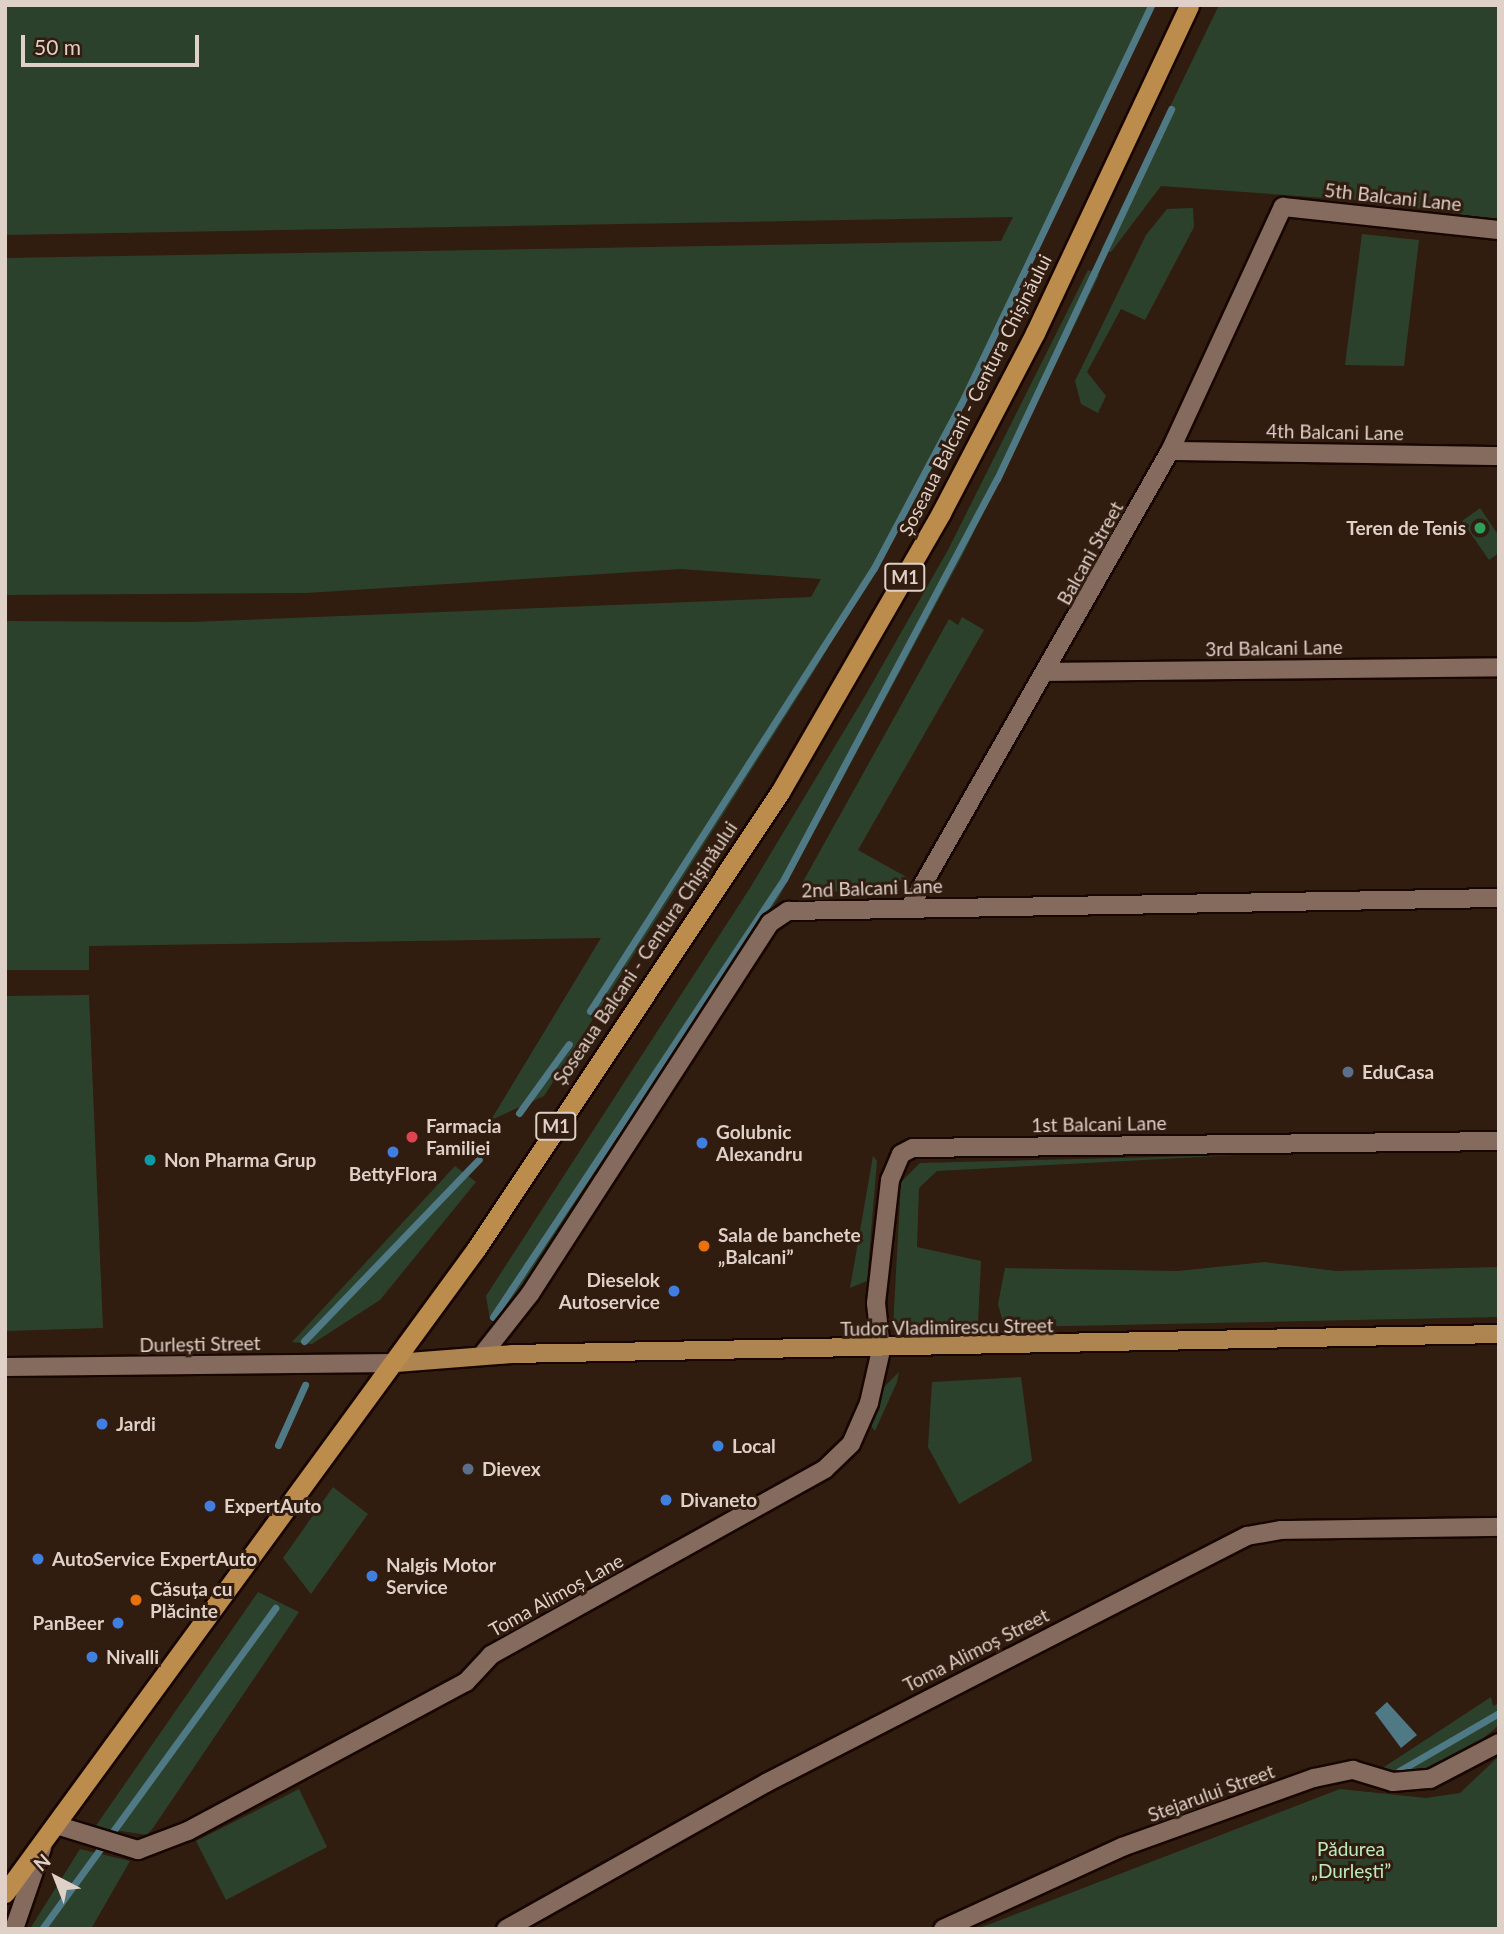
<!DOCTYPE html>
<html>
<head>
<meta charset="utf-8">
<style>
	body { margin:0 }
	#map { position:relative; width:1504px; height:1934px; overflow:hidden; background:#311c10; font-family:Lato,sans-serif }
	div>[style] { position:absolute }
	.green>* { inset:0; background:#2c412c }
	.water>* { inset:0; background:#507986 }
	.stream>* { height:7px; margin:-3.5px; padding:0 3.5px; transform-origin:3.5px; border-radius:3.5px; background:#507986 }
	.roads { filter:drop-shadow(2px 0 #180600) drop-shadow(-2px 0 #180600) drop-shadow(0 2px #180600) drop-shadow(0 -2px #180600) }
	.minor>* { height:18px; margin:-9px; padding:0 9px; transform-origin:9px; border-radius:9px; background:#856b5d }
	.tertiary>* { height:18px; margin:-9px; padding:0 9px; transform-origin:9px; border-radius:9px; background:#856b5d }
	.primary>* { height:18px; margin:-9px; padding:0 9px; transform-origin:9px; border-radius:9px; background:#ae8450 }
	.trunk>* { height:19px; margin:-9.5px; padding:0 9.5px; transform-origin:9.5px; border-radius:9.5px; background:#bc8c4c }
	.dots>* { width:19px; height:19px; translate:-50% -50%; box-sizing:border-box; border:4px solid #311c10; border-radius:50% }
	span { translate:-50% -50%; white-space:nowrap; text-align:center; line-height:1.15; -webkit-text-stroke:6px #311c10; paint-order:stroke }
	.shield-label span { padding:2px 5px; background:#311c10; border:2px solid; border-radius:5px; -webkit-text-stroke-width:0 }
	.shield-label { font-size:18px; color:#dfd0c8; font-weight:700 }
	.street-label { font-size:19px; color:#dfd0c8 }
	.poi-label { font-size:19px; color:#dfd0c8; font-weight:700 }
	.right { translate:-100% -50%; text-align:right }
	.left { translate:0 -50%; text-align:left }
	.park-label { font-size:19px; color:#bcebbb }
	.frame { position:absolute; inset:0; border:7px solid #dfd0c8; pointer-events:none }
	.north { position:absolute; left:21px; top:1843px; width:70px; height:70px; -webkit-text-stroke:5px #311c10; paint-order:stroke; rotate:318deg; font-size:19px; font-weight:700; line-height:28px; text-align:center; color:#dfd0c8 }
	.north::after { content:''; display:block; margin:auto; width:24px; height:32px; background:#dfd0c8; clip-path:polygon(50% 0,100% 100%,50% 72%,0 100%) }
	.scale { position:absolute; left:21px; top:35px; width:178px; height:32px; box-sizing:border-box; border:4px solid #dfd0c8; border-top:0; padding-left:9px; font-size:21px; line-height:24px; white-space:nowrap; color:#dfd0c8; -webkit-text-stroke:5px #311c10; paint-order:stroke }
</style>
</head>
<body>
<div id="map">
	<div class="green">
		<div style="clip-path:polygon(5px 5px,1155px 5px,929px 475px,813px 673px,544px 1096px,491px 1120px,601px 938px,89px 946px,89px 970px,5px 970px,5px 621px,191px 622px,811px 597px,821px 579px,681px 569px,306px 593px,5px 595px,5px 258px,1001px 241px,1013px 217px,5px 235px)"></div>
		<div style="clip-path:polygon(1219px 5px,1499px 5px,1499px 220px,1367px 201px,1161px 186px,1111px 252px,1101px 250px)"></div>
		<div style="clip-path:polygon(1193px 208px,1194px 227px,1145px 320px,1121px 309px,1087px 372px,1106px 396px,1098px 413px,1081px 404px,1075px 381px,1146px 235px,1167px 209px)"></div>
		<div style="clip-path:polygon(1362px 234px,1419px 240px,1404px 366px,1345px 365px)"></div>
		<div style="clip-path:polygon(1088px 270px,1099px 275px,963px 554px,779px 897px,521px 1292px,490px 1319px,486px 1296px,750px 888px,865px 696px,948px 550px)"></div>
		<div style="clip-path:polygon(1480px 508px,1499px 536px,1499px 553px,1489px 560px,1462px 521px)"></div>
		<div style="clip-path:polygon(962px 617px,984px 630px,858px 850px,910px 879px,816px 895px,800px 887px,949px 619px,958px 625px)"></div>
		<div style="clip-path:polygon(89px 995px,103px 1328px,5px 1331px,5px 996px)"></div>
		<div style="clip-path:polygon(1238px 1155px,937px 1171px,919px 1188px,917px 1247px,981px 1261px,978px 1323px,893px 1327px,901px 1182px,920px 1163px)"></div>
		<div style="clip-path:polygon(873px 1156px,877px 1161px,867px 1281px,850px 1288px)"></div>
		<div style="clip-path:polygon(455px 1166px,476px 1182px,380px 1300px,312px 1344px,292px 1342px)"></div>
		<div style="clip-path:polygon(1265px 1262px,1336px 1271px,1499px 1267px,1499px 1317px,1019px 1327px,1004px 1326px,998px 1304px,1005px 1268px,1178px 1271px)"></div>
		<div style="clip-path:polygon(899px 1372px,897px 1382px,875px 1431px,868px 1422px,881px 1390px)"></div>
		<div style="clip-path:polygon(1021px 1377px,1032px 1461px,959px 1504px,928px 1447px,932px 1382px)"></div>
		<div style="clip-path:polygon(333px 1487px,368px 1514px,311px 1594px,283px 1558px)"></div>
		<div style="clip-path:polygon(258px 1592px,299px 1612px,153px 1828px,147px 1835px,95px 1827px)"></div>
		<div style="clip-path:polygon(1491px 1697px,1493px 1706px,1499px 1703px,1499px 1725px,1475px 1745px,1414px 1776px,1381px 1769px)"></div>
		<div style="clip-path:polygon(1499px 1756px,1499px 1929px,977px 1929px,1340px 1789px,1426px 1798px,1460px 1793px)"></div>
		<div style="clip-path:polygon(299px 1789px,327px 1847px,226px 1900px,196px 1841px)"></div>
		<div style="clip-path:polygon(80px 1849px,130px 1861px,91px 1929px,30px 1929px)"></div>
	</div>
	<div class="water">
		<div style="clip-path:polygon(1387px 1702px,1417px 1735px,1401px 1748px,1375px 1713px)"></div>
	</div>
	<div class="stream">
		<div style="left:590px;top:1011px;width:526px;rotate:-57.34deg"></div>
		<div style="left:874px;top:568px;width:186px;rotate:-62.1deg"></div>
		<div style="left:961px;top:404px;width:442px;rotate:-64.5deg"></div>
		<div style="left:519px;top:1113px;width:85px;rotate:-54.1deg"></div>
		<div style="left:493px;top:1317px;width:526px;rotate:-56.4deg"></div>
		<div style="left:784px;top:879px;width:453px;rotate:-62deg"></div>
		<div style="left:997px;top:479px;width:409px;rotate:-64.8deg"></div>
		<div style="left:304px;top:1341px;width:252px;rotate:-46.1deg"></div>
		<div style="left:278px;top:1445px;width:66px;rotate:-65.8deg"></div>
		<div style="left:1399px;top:1771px;width:116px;rotate:-30.1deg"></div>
		<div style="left:42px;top:1929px;width:397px;rotate:-54deg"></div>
	</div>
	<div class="roads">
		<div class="minor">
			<div style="left:1170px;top:451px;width:329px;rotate:0.9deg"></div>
			<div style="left:1049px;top:672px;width:450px;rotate:-0.6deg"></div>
			<div style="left:910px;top:907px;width:525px;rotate:-60.31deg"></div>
			<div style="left:1170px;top:451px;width:269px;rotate:-65.2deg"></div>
			<div style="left:1283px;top:207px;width:217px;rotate:6.1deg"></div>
			<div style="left:482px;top:1355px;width:78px;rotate:-51.8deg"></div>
			<div style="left:530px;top:1294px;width:442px;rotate:-57.1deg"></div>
			<div style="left:770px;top:923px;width:22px;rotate:-34deg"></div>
			<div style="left:788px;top:911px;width:711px;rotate:-1.05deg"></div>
			<div style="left:56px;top:1825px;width:86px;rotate:17deg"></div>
			<div style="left:138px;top:1850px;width:53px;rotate:-20.8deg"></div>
			<div style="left:188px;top:1831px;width:315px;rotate:-28.2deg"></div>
			<div style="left:466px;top:1682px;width:37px;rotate:-47deg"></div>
			<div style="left:491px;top:1655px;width:382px;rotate:-29.1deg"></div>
			<div style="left:825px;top:1469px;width:36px;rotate:-44deg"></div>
			<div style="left:851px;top:1444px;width:45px;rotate:-66.3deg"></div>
			<div style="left:869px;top:1403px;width:54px;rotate:-77.2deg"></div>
			<div style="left:881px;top:1350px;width:47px;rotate:-96.1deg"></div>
			<div style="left:876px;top:1303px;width:124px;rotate:-83.5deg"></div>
			<div style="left:890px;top:1180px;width:28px;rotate:-67deg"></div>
			<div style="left:901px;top:1154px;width:13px;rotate:-27deg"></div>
			<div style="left:913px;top:1148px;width:586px;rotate:-0.68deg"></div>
			<div style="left:14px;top:1929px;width:86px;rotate:-70.9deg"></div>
			<div style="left:506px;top:1929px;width:298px;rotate:-29.3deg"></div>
			<div style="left:766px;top:1783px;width:541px;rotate:-27.18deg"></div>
			<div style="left:1247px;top:1536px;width:35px;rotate:-10deg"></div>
			<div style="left:1281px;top:1530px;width:218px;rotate:-0.8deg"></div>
			<div style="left:943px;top:1929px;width:197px;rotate:-24.6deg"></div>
			<div style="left:1122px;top:1847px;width:204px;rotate:-19.8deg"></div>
			<div style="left:1314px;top:1778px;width:40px;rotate:-12deg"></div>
			<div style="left:1353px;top:1770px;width:42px;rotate:16.7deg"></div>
			<div style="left:1393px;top:1782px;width:37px;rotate:-5deg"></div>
			<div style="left:1430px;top:1779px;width:78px;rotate:-27.6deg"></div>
		</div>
		<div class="tertiary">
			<div style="left:5px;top:1367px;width:391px;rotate:-0.6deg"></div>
		</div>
		<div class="primary">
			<div style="left:396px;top:1363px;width:116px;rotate:-4.4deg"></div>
			<div style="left:512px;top:1354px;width:987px;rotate:-1.16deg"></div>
		</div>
		<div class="trunk">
			<div style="left:5px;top:1893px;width:798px;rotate:-53.82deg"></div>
			<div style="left:476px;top:1249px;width:549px;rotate:-56.37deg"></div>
			<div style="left:780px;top:792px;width:322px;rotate:-60deg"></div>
			<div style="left:941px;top:513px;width:203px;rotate:-62.4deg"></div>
			<div style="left:1035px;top:333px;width:362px;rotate:-64.8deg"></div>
		</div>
	</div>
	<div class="dots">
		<div style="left:1480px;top:528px;background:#2e9e5b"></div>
		<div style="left:1348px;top:1072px;background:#5c6f8a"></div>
		<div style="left:412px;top:1137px;background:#e0444e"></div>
		<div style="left:702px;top:1143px;background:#3f7fe0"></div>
		<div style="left:393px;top:1152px;background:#3f7fe0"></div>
		<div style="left:150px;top:1160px;background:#0f9aa8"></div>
		<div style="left:704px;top:1246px;background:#e8710a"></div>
		<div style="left:674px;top:1291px;background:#3f7fe0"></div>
		<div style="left:102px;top:1424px;background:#3f7fe0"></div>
		<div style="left:718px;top:1446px;background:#3f7fe0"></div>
		<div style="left:468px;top:1469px;background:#5c6f8a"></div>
		<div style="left:666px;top:1500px;background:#3f7fe0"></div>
		<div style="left:210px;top:1506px;background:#3f7fe0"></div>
		<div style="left:38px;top:1559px;background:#3f7fe0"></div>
		<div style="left:372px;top:1576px;background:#3f7fe0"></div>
		<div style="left:136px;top:1600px;background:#e8710a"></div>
		<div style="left:118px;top:1623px;background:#3f7fe0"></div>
		<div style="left:92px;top:1657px;background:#3f7fe0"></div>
	</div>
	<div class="shield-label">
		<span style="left:905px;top:577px">M1</span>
		<span style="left:556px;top:1126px">M1</span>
	</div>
	<div class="street-label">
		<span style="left:1393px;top:197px;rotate:6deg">5th Balcani Lane</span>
		<span style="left:975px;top:395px;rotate:-63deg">Șoseaua Balcani - Centura Chișinăului</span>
		<span style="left:1335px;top:432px;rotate:1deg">4th Balcani Lane</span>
		<span style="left:1090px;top:553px;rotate:-61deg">Balcani Street</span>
		<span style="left:1274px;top:648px;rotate:-1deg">3rd Balcani Lane</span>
		<span style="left:872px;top:888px;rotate:-2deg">2nd Balcani Lane</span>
		<span style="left:645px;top:953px;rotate:-56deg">Șoseaua Balcani - Centura Chișinăului</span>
		<span style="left:1099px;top:1124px;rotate:-1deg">1st Balcani Lane</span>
		<span style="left:947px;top:1327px;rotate:-1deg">Tudor Vladimirescu Street</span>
		<span style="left:200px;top:1344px;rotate:-1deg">Durlești Street</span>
		<span style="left:556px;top:1595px;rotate:-29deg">Toma Alimoș Lane</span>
		<span style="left:976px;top:1650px;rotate:-27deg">Toma Alimoș Street</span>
		<span style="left:1211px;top:1793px;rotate:-20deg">Stejarului Street</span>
	</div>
	<div class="poi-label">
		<span class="right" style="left:1466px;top:528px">Teren de Tenis</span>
		<span class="left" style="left:1362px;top:1072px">EduCasa</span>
		<span class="left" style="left:426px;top:1137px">Farmacia<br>Familiei</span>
		<span class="left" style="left:716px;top:1143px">Golubnic<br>Alexandru</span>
		<span class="left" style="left:164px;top:1160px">Non Pharma Grup</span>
		<span style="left:393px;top:1174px">BettyFlora</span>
		<span class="left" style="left:718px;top:1246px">Sala de banchete<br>„Balcani”</span>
		<span class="right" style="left:660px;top:1291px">Dieselok<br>Autoservice</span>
		<span class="left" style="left:116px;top:1424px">Jardi</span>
		<span class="left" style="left:732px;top:1446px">Local</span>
		<span class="left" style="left:482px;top:1469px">Dievex</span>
		<span class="left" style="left:680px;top:1500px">Divaneto</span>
		<span class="left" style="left:224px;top:1506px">ExpertAuto</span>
		<span class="left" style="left:52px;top:1559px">AutoService ExpertAuto</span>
		<span class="left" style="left:386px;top:1576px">Nalgis Motor<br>Service</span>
		<span class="left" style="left:150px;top:1600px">Căsuța cu<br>Plăcinte</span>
		<span class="right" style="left:104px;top:1623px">PanBeer</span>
		<span class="left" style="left:106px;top:1657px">Nivalli</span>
	</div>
	<div class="park-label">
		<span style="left:1351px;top:1860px">Pădurea<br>„Durlești”</span>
	</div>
	<div class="frame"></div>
	<div class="north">N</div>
	<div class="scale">50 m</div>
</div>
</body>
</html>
